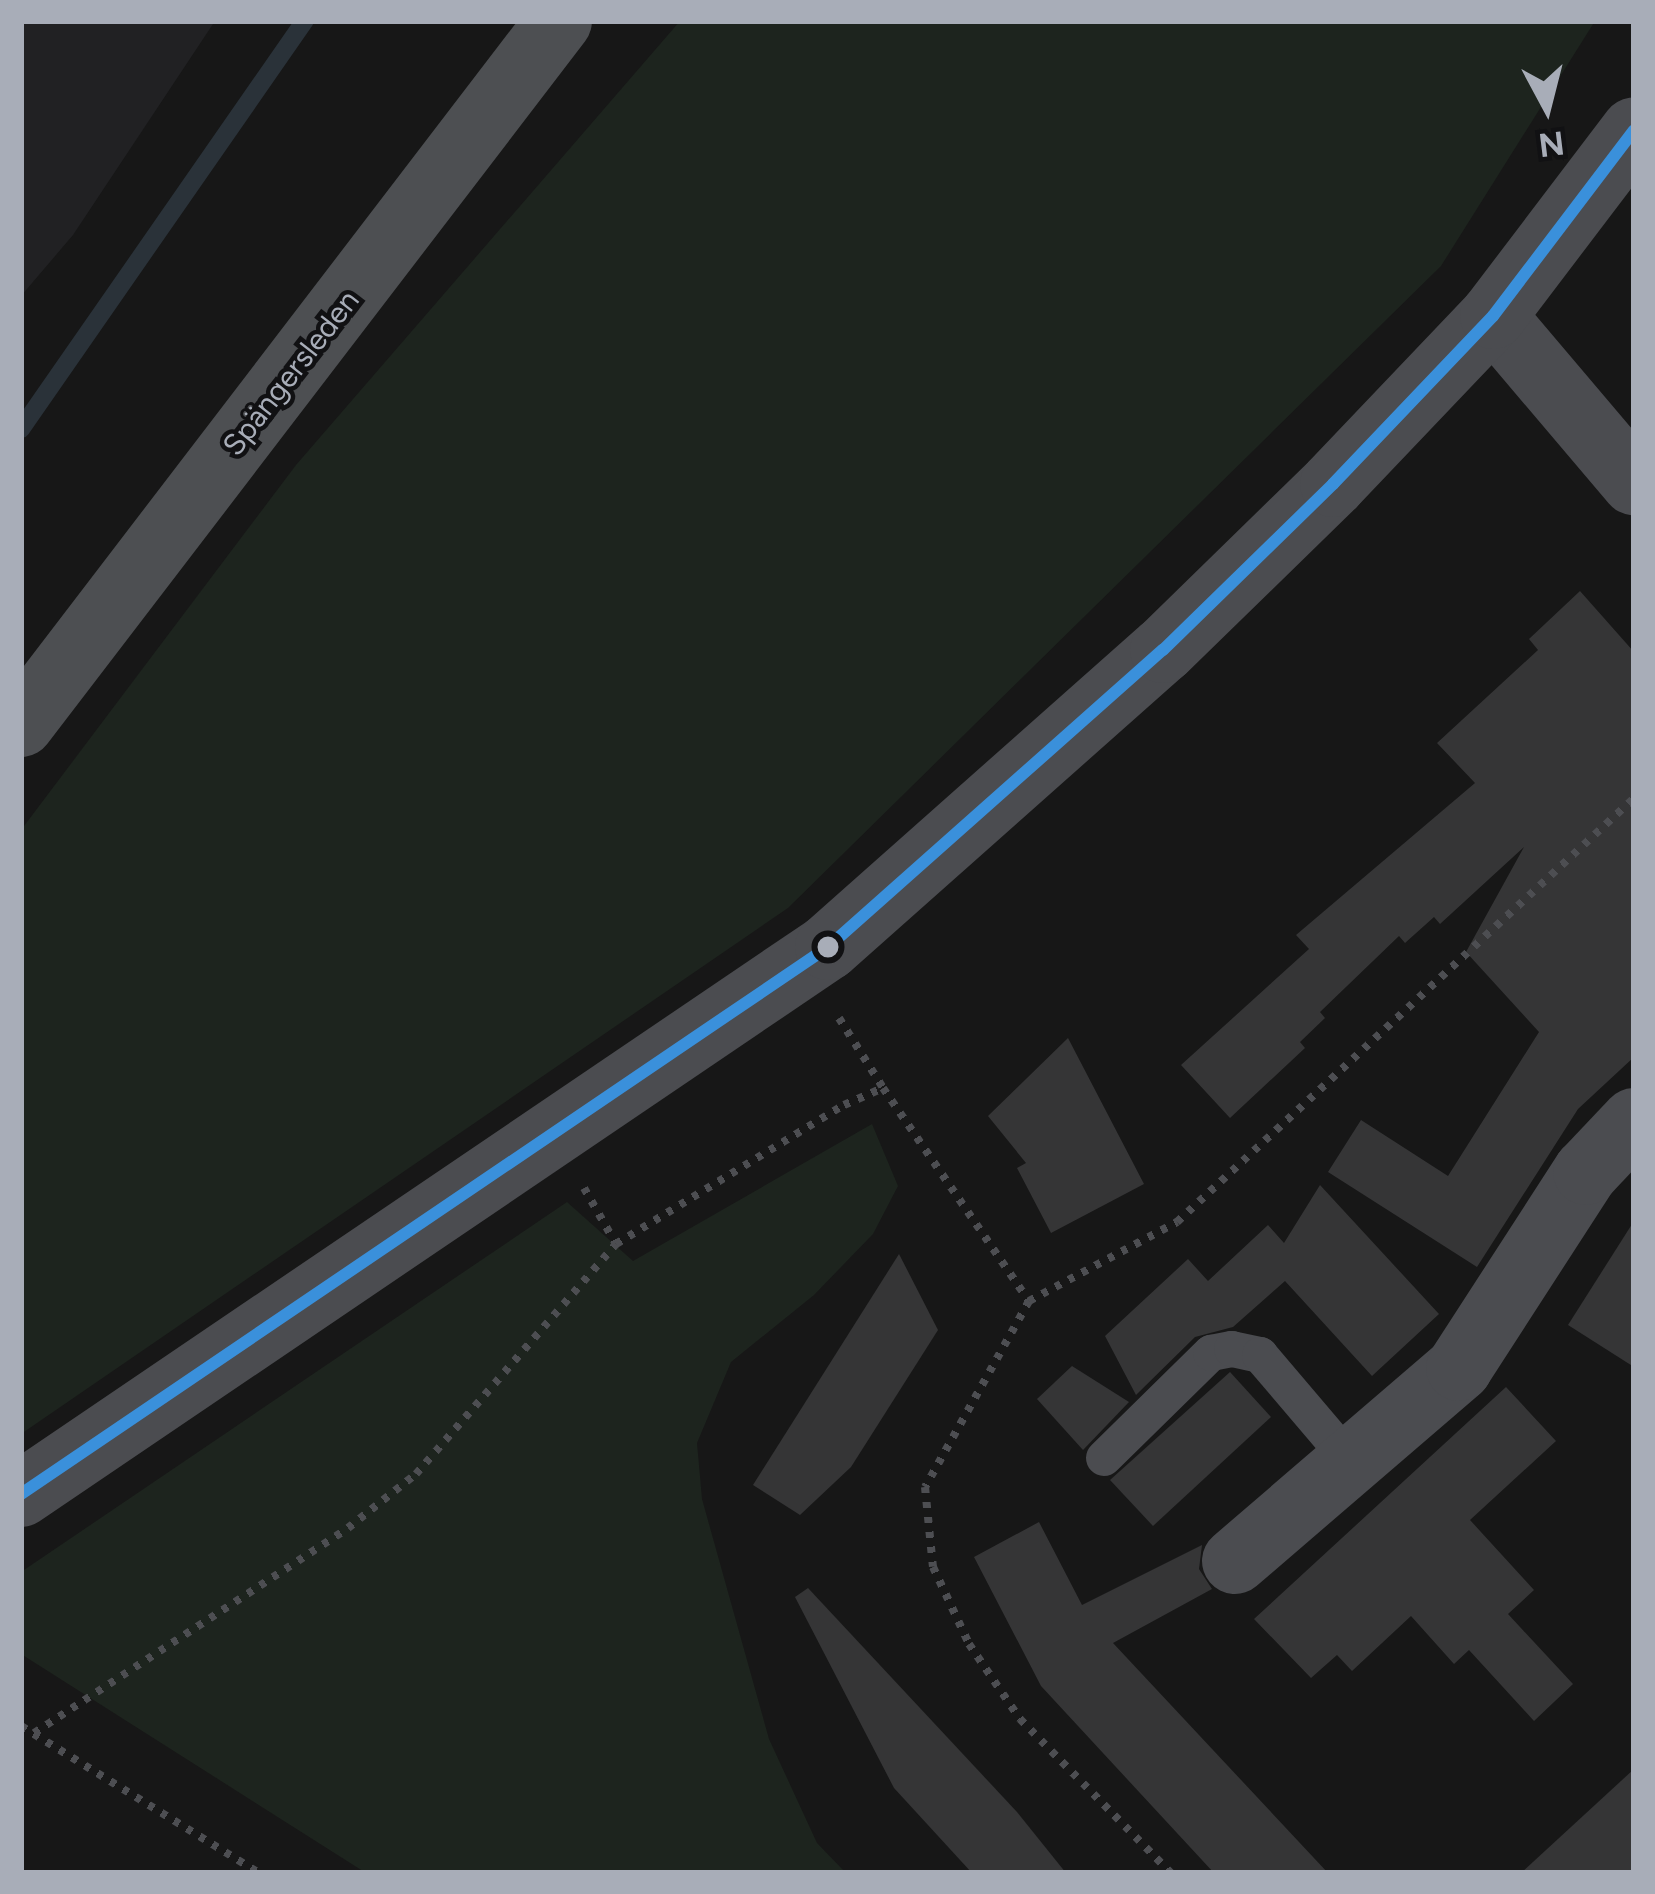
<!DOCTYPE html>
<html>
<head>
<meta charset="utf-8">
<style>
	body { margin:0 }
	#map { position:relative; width:1655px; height:1894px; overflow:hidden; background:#171717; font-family:Figtree,sans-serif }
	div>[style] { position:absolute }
	.built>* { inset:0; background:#212123 }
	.green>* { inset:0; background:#1d241e }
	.stream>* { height:18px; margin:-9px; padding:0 9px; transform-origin:9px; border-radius:9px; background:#2a3239 }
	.building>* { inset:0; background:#353536 }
	.path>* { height:8px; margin-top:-4px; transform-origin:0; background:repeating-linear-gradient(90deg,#4d4e52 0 6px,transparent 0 15px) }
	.lane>* { height:36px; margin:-18px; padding:0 18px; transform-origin:18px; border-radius:18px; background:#4b4c50 }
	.street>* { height:66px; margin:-33px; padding:0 33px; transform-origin:33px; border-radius:33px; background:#4b4c50 }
	.primary>* { height:66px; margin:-33px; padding:0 33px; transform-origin:33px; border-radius:33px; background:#4d4f52 }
	.bus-1>* { height:12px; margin:-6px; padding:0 6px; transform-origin:6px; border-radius:6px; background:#3a90db }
	.dots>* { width:33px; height:33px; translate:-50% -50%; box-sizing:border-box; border:6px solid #111113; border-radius:50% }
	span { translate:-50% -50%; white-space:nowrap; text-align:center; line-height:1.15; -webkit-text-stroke:9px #111113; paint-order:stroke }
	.street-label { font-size:30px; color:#a8adb8 }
	.frame { position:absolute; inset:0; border:24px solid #a8adb8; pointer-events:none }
	.north { position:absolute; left:1487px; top:48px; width:120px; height:120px; -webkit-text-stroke:9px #111113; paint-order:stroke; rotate:173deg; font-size:33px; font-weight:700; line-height:48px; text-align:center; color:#a8adb8 }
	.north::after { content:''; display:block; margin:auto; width:42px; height:54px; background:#a8adb8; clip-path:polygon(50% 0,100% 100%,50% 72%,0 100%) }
</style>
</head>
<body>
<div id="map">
	<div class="built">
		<div style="clip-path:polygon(21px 21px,215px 21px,73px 235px,21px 296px)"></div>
	</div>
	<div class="green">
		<div style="clip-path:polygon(680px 21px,1595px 21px,1441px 266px,788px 908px,21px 1434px,21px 830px,296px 465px)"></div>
		<div style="clip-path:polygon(872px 1124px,898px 1186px,873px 1234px,814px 1295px,731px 1362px,697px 1443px,702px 1499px,769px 1739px,817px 1843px,846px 1873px,366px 1873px,21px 1654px,21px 1572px,567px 1202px,633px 1261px)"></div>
	</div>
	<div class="stream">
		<div style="left:21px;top:429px;width:497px;rotate:-55.2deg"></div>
	</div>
	<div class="building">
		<div style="clip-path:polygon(1580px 591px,1634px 652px,1634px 1057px,1578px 1109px,1477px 1267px,1328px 1172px,1361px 1120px,1448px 1176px,1539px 1032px,1466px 952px,1524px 847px,1440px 924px,1434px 917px,1405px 943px,1399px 936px,1320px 1012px,1325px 1018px,1300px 1042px,1305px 1048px,1230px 1118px,1181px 1065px,1309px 949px,1296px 935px,1475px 783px,1437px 743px,1538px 650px,1529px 639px)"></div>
		<div style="clip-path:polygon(1068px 1038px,1144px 1184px,1051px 1233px,1017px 1168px,1026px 1163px,988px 1116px)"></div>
		<div style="clip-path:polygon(1320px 1185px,1439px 1314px,1372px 1376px,1285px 1281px,1233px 1327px,1195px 1337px,1136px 1395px,1105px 1336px,1188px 1259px,1208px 1281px,1268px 1225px,1284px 1243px)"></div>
		<div style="clip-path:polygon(1634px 1221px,1634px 1367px,1568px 1325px)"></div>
		<div style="clip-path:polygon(899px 1254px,938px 1330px,851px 1467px,800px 1515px,753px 1485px)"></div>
		<div style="clip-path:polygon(1072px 1366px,1129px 1402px,1083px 1450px,1037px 1399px)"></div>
		<div style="clip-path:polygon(1230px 1372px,1271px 1417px,1153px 1526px,1110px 1480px)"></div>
		<div style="clip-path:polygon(1506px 1387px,1556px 1441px,1470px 1520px,1534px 1590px,1508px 1614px,1573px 1684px,1534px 1721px,1469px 1650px,1454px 1664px,1411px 1616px,1352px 1671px,1337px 1655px,1311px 1678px,1254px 1619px)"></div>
		<div style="clip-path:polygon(1039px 1522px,1082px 1605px,1202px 1545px,1199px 1569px,1212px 1589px,1113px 1643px,1328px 1873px,1214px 1873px,1041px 1686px,974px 1557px)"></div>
		<div style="clip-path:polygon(808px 1588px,1017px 1812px,1066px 1873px,972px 1873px,894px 1788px,795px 1597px)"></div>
		<div style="clip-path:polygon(1634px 1769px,1634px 1873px,1521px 1873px)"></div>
	</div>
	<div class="path">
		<div style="left:839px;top:1018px;width:83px;rotate:57.8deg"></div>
		<div style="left:584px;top:1188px;width:64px;rotate:60.3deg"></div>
		<div style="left:1029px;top:1301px;width:213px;rotate:119.2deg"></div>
		<div style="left:925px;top:1487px;width:80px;rotate:84.3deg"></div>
		<div style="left:933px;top:1567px;width:85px;rotate:64.9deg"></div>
		<div style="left:969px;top:1644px;width:91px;rotate:55.8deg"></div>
		<div style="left:1020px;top:1719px;width:216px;rotate:45.6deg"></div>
		<div style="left:21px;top:1726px;width:280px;rotate:31.7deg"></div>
		<div style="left:34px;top:1733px;width:375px;rotate:-33.1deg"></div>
		<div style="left:348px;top:1528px;width:87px;rotate:-38.5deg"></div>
		<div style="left:416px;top:1474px;width:305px;rotate:-49deg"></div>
		<div style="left:616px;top:1244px;width:267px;rotate:-31.4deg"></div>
		<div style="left:844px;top:1105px;width:43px;rotate:-23.6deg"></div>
		<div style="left:883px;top:1088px;width:258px;rotate:55.6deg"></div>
		<div style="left:1029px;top:1301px;width:168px;rotate:-28.1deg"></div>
		<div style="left:1177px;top:1222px;width:623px;rotate:-42.85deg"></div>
	</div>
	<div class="lane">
		<div style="left:1104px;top:1458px;width:150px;rotate:-44.5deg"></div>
		<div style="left:1211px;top:1353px;width:21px;rotate:-11deg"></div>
		<div style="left:1232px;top:1349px;width:29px;rotate:12deg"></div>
		<div style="left:1260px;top:1355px;width:140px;rotate:49.6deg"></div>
	</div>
	<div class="street">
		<div style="left:1493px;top:316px;width:218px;rotate:49.7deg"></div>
		<div style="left:21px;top:1494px;width:975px;rotate:-34.13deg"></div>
		<div style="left:828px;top:947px;width:448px;rotate:-41.6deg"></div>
		<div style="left:1163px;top:650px;width:238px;rotate:-44.3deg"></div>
		<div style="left:1333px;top:484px;width:232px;rotate:-46.4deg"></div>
		<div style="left:1493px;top:316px;width:233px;rotate:-52.8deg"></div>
		<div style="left:1235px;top:1561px;width:296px;rotate:-40.7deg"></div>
		<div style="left:1459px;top:1368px;width:234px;rotate:-57.1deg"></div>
		<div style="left:1586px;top:1172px;width:70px;rotate:-46.7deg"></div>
	</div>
	<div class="primary">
		<div style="left:21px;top:724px;width:885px;rotate:-52.57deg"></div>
	</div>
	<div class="bus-1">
		<div style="left:21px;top:1494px;width:975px;rotate:-34.13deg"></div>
		<div style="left:828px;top:947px;width:448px;rotate:-41.6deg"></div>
		<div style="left:1163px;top:650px;width:238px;rotate:-44.3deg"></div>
		<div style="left:1333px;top:484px;width:232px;rotate:-46.4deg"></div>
		<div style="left:1493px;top:316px;width:233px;rotate:-52.8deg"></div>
	</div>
	<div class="dots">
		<div style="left:828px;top:947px;background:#a8adb8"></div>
	</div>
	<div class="street-label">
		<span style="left:291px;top:373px;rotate:-52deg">Spängersleden</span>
	</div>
	<div class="frame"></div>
	<div class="north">N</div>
</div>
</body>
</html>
